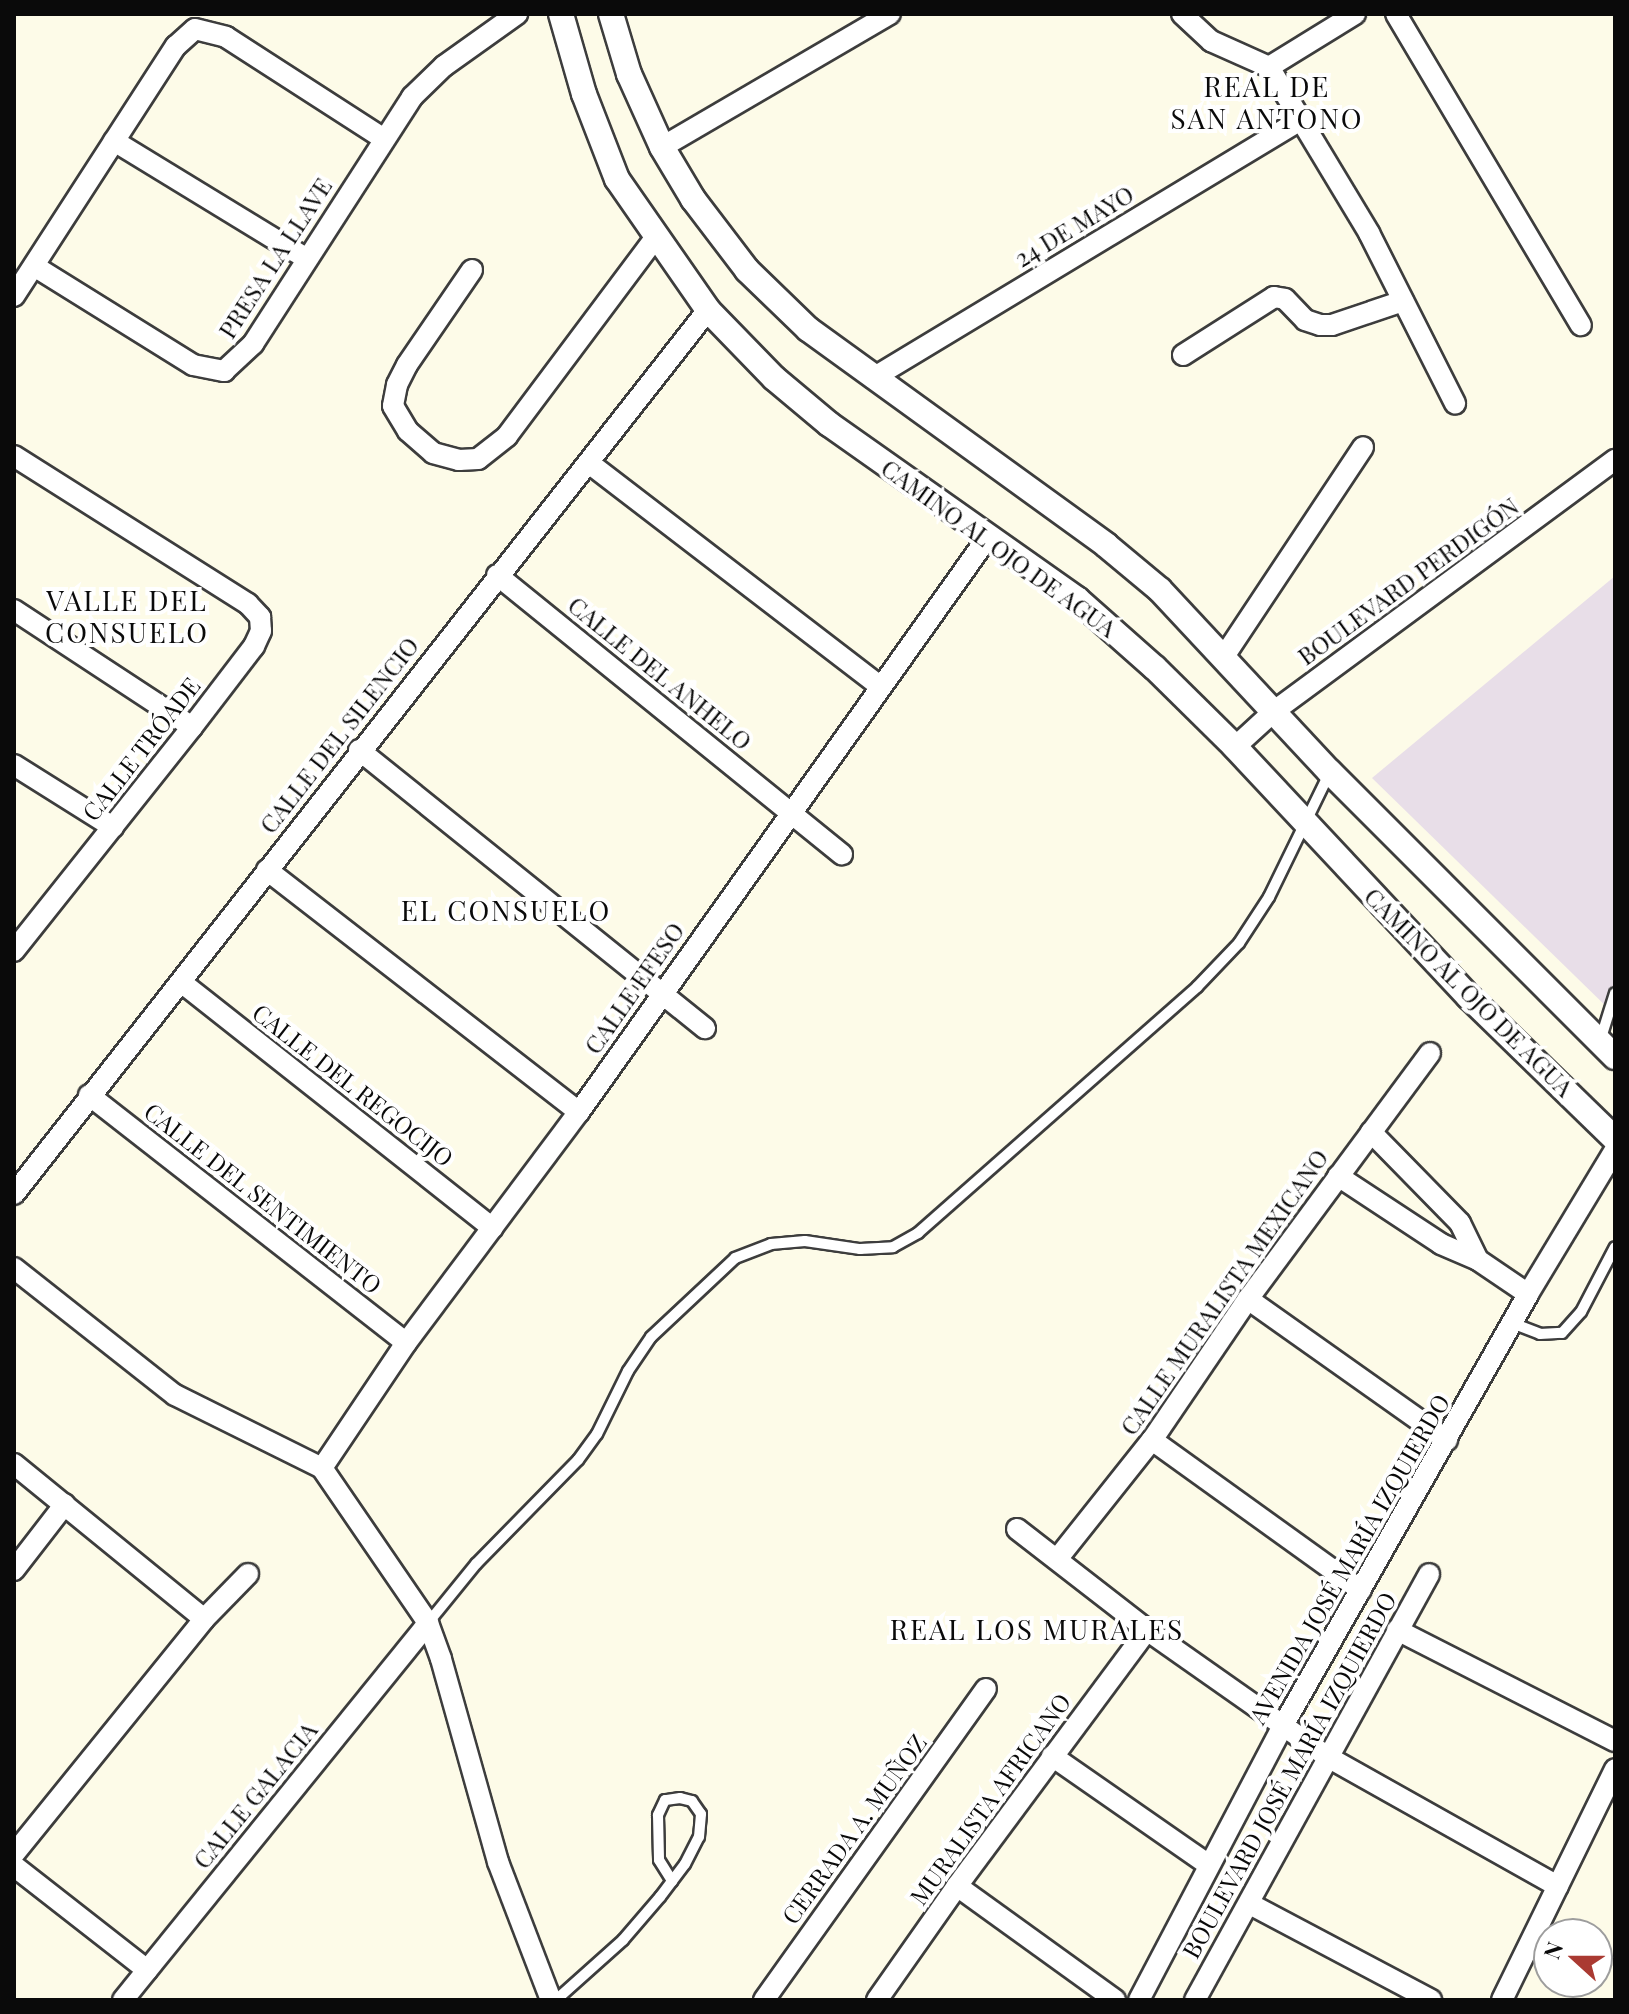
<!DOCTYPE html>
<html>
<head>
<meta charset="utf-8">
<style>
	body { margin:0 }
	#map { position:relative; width:1629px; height:2014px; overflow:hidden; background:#fdfbe8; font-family:"Playfair Display",serif }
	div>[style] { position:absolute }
	.industrial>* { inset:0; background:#e8dee8 }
	.roads { filter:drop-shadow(2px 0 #3d3d3d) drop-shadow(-2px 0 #3d3d3d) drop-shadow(0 2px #3d3d3d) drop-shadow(0 -2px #3d3d3d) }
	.service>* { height:10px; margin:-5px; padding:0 5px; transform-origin:5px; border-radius:5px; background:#fff }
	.minor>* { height:20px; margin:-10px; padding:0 10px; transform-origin:10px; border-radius:10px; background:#fff }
	.tertiary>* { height:24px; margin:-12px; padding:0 12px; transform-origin:12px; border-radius:12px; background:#fff }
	span { translate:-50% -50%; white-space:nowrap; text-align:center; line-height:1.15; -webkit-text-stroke:8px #fff; paint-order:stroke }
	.street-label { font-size:24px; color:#0a0a0a }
	.quarter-label { font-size:28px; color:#0a0a0a; letter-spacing:2px }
	.frame { position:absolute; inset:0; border:16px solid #0a0a0a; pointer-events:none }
	.north { position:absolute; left:1533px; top:1918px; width:80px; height:80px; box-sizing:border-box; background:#fff; border:2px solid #9d9d9d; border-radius:50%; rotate:291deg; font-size:22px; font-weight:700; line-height:32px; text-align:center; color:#0a0a0a }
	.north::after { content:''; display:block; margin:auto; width:28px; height:36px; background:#aa3a32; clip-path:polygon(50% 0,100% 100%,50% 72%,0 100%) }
</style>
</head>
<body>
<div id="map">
	<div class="industrial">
		<div style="clip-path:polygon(1615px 576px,1615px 1015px,1372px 778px)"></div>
	</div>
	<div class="roads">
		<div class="service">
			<div style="left:1600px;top:1041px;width:50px;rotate:-72.6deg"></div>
			<div style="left:1512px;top:1323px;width:30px;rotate:21deg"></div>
			<div style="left:1540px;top:1334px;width:22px;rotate:-3deg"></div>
			<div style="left:1562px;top:1333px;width:28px;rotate:-48deg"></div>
			<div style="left:1581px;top:1312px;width:73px;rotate:-62.4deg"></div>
			<div style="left:428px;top:1623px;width:76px;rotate:-50.9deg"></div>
			<div style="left:476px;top:1564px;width:146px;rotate:-45.6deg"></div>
			<div style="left:578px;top:1460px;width:32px;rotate:-54deg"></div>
			<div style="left:597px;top:1434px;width:70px;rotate:-63.8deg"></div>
			<div style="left:628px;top:1371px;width:41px;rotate:-55.9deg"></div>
			<div style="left:651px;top:1337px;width:115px;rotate:-43.2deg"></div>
			<div style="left:735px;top:1258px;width:39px;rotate:-21deg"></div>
			<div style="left:771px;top:1244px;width:34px;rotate:-5deg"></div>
			<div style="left:805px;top:1241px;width:56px;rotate:8.3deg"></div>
			<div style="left:860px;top:1249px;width:33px;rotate:-3deg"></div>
			<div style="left:893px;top:1247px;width:29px;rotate:-29deg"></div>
			<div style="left:918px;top:1233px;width:372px;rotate:-41.4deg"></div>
			<div style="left:1197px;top:987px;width:61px;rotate:-46.3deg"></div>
			<div style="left:1239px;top:943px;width:55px;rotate:-56.9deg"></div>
			<div style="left:1269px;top:897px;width:137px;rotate:-64deg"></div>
			<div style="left:556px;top:2000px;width:90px;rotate:-41.8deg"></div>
			<div style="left:623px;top:1940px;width:57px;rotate:-49.3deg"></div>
			<div style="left:660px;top:1897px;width:41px;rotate:-52.9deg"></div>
			<div style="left:685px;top:1864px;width:30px;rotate:-63deg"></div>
			<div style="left:699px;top:1837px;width:23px;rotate:-85deg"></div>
			<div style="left:701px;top:1814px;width:16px;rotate:-125deg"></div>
			<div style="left:692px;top:1801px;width:12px;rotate:-166deg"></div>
			<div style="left:680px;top:1798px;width:15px;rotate:172deg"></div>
			<div style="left:665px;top:1800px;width:17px;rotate:115deg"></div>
			<div style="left:658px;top:1815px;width:45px;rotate:88.7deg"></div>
			<div style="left:659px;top:1860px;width:25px;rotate:58deg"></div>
		</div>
		<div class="minor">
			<div style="left:1182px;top:14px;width:40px;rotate:43deg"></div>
			<div style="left:1211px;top:41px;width:64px;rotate:24.1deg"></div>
			<div style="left:1269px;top:67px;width:194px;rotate:58.9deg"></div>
			<div style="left:1369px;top:233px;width:191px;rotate:63.2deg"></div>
			<div style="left:1396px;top:14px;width:362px;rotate:59.3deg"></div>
			<div style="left:1269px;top:67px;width:101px;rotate:-31.6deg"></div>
			<div style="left:114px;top:141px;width:226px;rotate:31.4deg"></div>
			<div style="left:662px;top:147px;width:264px;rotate:-30.3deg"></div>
			<div style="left:34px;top:266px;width:187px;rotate:31.9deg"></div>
			<div style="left:193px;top:365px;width:32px;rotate:11deg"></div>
			<div style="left:224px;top:371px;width:40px;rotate:-43deg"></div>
			<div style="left:253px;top:344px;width:294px;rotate:-57.2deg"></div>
			<div style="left:412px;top:97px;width:45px;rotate:-44.1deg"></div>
			<div style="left:444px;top:66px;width:90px;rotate:-35.5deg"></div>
			<div style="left:472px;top:270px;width:115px;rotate:124.4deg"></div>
			<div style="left:407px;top:365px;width:22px;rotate:117deg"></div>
			<div style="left:397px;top:385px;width:21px;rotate:101deg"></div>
			<div style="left:393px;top:406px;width:29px;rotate:59deg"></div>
			<div style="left:408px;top:431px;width:33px;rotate:41deg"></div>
			<div style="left:433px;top:453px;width:27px;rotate:15deg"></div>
			<div style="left:459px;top:460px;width:19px;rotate:-3deg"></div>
			<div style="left:478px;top:459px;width:37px;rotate:-38deg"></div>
			<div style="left:507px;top:436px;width:247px;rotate:-53.2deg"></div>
			<div style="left:14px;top:296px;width:298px;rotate:-57.1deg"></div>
			<div style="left:176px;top:46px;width:25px;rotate:-42deg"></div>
			<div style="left:195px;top:29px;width:32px;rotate:14deg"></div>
			<div style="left:226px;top:37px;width:187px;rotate:32.8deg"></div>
			<div style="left:1183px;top:355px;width:108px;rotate:-32.5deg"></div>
			<div style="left:1274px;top:297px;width:11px;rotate:10deg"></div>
			<div style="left:1285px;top:299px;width:29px;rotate:46deg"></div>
			<div style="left:1305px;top:320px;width:16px;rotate:18deg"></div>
			<div style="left:1320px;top:325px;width:12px"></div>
			<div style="left:1332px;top:325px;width:75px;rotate:-18.7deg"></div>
			<div style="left:873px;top:378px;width:501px;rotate:-31.12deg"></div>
			<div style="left:14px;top:456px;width:277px;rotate:32.3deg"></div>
			<div style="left:248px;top:604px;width:18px;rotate:47deg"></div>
			<div style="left:260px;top:617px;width:14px;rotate:86deg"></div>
			<div style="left:261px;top:631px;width:17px;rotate:115deg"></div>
			<div style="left:254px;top:646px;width:102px;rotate:127.4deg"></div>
			<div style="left:192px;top:727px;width:286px;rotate:128.5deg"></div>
			<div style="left:589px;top:463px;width:367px;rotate:37.5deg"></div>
			<div style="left:497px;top:575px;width:444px;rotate:39deg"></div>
			<div style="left:14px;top:610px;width:213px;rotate:33.3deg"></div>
			<div style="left:1223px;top:658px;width:253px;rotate:-56.4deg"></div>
			<div style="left:1235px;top:747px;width:52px;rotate:-42.6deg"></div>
			<div style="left:1273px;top:712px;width:425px;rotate:-36.4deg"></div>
			<div style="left:359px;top:750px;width:444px;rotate:38.8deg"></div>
			<div style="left:14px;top:765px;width:117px;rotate:32.1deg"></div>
			<div style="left:267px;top:870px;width:395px;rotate:37.8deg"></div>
			<div style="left:181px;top:982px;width:397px;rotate:38.3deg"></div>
			<div style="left:89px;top:1095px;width:402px;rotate:38deg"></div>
			<div style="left:1371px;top:1132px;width:127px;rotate:45.6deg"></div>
			<div style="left:1460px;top:1223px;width:41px;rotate:64.1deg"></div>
			<div style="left:1338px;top:1176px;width:123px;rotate:33.4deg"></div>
			<div style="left:1441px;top:1244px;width:40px;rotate:23.4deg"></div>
			<div style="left:1478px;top:1260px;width:60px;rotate:34.2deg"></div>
			<div style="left:14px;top:1194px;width:1124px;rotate:-51.87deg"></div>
			<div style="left:14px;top:1268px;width:205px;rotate:38.3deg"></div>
			<div style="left:175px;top:1395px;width:164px;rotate:26.4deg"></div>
			<div style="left:322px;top:1468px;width:188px;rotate:55.6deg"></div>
			<div style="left:428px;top:1623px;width:38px;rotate:70deg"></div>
			<div style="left:441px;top:1659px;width:211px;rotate:74.3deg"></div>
			<div style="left:498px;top:1862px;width:148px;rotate:69deg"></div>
			<div style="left:1248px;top:1299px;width:244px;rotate:35.3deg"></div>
			<div style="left:1152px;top:1440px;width:257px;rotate:35.7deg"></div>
			<div style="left:14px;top:1464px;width:245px;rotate:39.2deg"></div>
			<div style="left:322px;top:1468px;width:151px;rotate:-56.1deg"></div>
			<div style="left:406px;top:1343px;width:289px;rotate:-53.2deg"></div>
			<div style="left:579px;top:1112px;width:706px;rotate:-54.58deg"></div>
			<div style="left:1017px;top:1529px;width:165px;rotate:37.8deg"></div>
			<div style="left:1147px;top:1630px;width:219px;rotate:35.1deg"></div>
			<div style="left:1326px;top:1756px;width:266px;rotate:29.3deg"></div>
			<div style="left:1058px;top:1558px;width:151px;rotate:-51.5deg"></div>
			<div style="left:1152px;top:1440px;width:171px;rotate:-55.8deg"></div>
			<div style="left:1248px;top:1299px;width:306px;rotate:-53.5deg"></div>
			<div style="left:14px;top:1570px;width:83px;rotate:-52.3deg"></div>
			<div style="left:1397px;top:1630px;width:245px;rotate:27deg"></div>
			<div style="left:1052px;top:1756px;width:191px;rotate:34.8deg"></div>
			<div style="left:14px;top:1854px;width:302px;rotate:-51deg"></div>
			<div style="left:204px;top:1619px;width:63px;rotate:-45.6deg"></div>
			<div style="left:14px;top:1866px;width:169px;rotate:38deg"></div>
			<div style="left:957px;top:1886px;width:195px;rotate:35.8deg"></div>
			<div style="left:1250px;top:1904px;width:205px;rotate:27.9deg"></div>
			<div style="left:123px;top:2000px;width:485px;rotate:-51deg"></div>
			<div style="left:764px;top:2000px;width:382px;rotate:-54.5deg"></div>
			<div style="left:877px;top:2000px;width:139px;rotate:-54.9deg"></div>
			<div style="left:957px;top:1886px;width:319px;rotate:-53.4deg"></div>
			<div style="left:1139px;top:2000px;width:312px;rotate:-62.3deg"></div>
			<div style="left:1284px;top:1724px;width:494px;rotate:-60.4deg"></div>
			<div style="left:1528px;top:1294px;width:168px;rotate:-58.9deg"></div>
			<div style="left:1195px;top:2000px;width:486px;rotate:-61.2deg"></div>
			<div style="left:1502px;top:2000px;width:257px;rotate:-63.9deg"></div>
		</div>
		<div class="tertiary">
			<div style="left:561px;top:14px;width:83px;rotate:74deg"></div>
			<div style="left:584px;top:94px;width:91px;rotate:68.8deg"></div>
			<div style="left:617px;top:179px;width:160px;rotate:55.2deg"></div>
			<div style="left:708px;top:310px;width:95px;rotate:45.9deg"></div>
			<div style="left:774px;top:378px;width:72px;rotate:39.9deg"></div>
			<div style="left:829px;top:424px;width:304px;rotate:35.2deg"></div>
			<div style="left:1077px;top:599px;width:104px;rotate:41.5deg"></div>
			<div style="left:1155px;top:668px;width:112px;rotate:44.6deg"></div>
			<div style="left:1235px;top:747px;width:342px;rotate:46.9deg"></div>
			<div style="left:1469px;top:997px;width:204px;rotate:44.2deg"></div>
			<div style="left:611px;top:14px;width:63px;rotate:73.3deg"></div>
			<div style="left:629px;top:74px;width:80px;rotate:65.7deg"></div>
			<div style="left:662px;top:147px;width:61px;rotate:59.2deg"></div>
			<div style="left:693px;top:199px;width:89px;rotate:52.7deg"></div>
			<div style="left:747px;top:270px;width:85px;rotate:44deg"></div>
			<div style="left:808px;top:329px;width:368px;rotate:35.9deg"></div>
			<div style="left:1106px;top:545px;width:70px;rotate:39.8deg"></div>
			<div style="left:1160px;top:590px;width:249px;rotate:47deg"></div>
			<div style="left:1330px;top:772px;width:403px;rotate:45deg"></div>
		</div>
	</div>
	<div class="street-label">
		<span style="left:1074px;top:226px;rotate:-31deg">24 DE MAYO</span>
		<span style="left:275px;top:258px;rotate:-57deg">PRESA LA LLAVE</span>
		<span style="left:999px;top:548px;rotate:36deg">CAMINO AL OJO DE AGUA</span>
		<span style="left:1408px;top:581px;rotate:-36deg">BOULEVARD PERDIGÓN</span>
		<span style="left:660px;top:673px;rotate:39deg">CALLE DEL ANHELO</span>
		<span style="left:339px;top:735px;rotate:-52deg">CALLE DEL SILENCIO</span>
		<span style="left:141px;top:749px;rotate:-52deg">CALLE TRÓADE</span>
		<span style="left:634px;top:988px;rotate:-55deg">CALLE EFESO</span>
		<span style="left:1469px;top:992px;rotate:45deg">CAMINO AL OJO DE AGUA</span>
		<span style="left:353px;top:1085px;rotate:38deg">CALLE DEL REGOCIJO</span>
		<span style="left:263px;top:1198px;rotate:38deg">CALLE DEL SENTIMIENTO</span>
		<span style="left:1224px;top:1292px;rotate:-55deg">CALLE MURALISTA MEXICANO</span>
		<span style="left:1349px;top:1559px;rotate:-60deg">AVENIDA JOSÉ MARÍA IZQUIERDO</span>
		<span style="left:1289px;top:1775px;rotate:-61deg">BOULEVARD JOSÉ MARÍA IZQUIERDO</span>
		<span style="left:255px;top:1795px;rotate:-51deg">CALLE GALACIA</span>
		<span style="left:990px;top:1799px;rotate:-54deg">MURALISTA AFRICANO</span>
		<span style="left:854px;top:1829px;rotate:-54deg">CERRADA A. MUÑOZ</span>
	</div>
	<div class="quarter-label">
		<span style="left:1267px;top:102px">REAL DE<br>SAN ANTONO</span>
		<span style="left:127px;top:616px">VALLE DEL<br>CONSUELO</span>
		<span style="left:506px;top:910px">EL CONSUELO</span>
		<span style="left:1037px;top:1629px">REAL LOS MURALES</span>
	</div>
	<div class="frame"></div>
	<div class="north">N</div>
</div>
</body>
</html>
